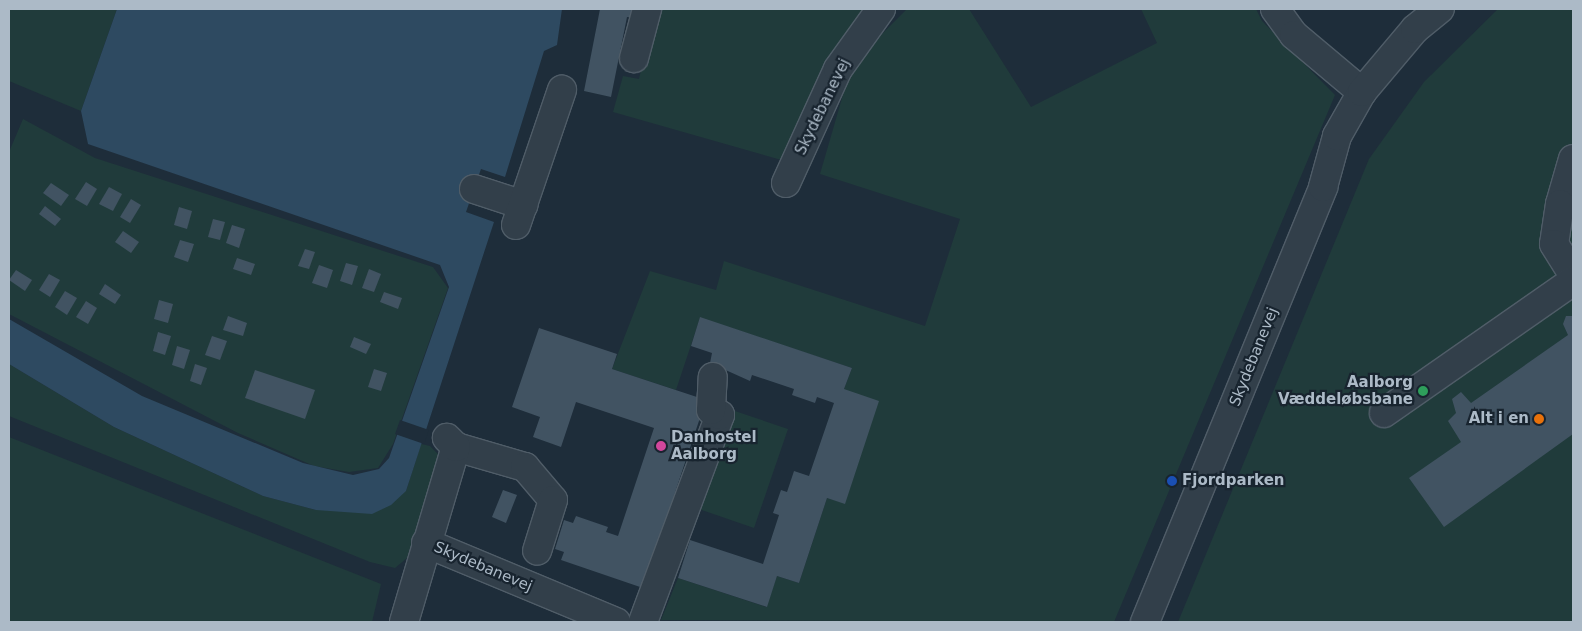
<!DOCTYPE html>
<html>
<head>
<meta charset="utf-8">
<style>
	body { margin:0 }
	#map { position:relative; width:1582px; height:631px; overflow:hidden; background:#1e2d3a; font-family:"DejaVu Sans",sans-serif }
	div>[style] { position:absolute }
	.green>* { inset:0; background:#203b3b }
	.water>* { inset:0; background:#2e4a61 }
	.pier>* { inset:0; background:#1e2d3a }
	.building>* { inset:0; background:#415362 }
	.roads { filter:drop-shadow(1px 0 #505d68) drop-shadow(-1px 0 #505d68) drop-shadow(0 1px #505d68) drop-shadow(0 -1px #505d68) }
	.minor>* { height:28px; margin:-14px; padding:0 14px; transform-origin:14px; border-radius:14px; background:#323f4a }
	.dots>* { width:14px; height:14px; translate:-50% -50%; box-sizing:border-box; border:2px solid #18242f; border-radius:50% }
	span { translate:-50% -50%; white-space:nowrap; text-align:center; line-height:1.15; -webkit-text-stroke:4.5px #18242f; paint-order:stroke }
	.street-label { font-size:15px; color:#acbac7 }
	.poi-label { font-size:15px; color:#acbac7; font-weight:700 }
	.right { translate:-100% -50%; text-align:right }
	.left { translate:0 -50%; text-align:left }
	.frame { position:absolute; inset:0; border:10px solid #acbac7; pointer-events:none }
</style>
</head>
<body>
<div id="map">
	<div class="green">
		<div style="clip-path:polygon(9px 9px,117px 9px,81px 111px,9px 81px)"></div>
		<div style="clip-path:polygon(655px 9px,867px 9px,810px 95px,785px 161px,613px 112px,623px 76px,639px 79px)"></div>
		<div style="clip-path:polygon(907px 9px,969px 9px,1031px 107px,1157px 43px,1141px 9px,1256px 9px,1262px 21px,1335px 95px,1114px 622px,661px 620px,678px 578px,766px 607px,777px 576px,799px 583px,827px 498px,844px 503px,844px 389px,852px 368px,700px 318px,676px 390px,612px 369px,650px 271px,716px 290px,724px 261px,925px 326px,960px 219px,820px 174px,847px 81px,882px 34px)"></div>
		<div style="clip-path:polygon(1498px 9px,1573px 9px,1573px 622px,1178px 622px,1369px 159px,1424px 82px)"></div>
		<div style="clip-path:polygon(23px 119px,95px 158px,433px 267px,448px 288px,393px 444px,378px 468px,349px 472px,314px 466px,238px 433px,9px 314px,9px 152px)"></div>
		<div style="clip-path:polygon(9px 364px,114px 427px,263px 496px,316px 510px,406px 491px,421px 444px,430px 446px,441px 457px,407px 558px,395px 568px,370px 562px,9px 416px)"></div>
		<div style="clip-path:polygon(729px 409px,788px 429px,754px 528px,696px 508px)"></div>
		<div style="clip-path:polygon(9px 437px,381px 584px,372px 622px,9px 622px)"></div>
	</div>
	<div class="water">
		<div style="clip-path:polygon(117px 9px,562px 9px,557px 45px,544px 51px,505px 177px,481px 169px,466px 212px,494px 222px,406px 491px,391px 505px,372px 514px,316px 510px,263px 496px,114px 427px,9px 364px,9px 319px,142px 396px,303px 463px,353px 475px,379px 469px,389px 458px,449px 287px,440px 265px,88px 144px,81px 111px)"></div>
	</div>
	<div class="pier">
		<div style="clip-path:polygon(400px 420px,429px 430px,424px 444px,395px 434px)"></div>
	</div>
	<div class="building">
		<div style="clip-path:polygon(600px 9px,635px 9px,633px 18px,627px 17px,611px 97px,584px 91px)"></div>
		<div style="clip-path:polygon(86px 182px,97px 189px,87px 206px,75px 199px)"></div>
		<div style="clip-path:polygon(51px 183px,69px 195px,61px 206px,43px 193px)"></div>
		<div style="clip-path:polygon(109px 187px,122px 194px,113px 211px,99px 204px)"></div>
		<div style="clip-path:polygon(131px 199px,141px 205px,130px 223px,120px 217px)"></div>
		<div style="clip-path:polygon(45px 206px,61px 219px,55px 226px,39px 214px)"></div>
		<div style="clip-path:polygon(179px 207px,192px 211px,187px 229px,174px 225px)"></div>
		<div style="clip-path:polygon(213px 219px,225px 222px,220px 240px,208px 237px)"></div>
		<div style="clip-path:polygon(232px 225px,245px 229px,239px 248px,226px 243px)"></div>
		<div style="clip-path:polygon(123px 231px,139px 242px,131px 253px,115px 242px)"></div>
		<div style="clip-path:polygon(180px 240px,194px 244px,188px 262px,174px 257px)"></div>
		<div style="clip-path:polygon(305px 249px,315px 252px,309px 269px,298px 266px)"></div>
		<div style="clip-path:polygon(237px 258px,255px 264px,251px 275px,233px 269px)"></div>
		<div style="clip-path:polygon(346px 263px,358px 266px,352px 285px,340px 281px)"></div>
		<div style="clip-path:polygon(319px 265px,333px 270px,327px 288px,312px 283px)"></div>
		<div style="clip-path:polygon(369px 269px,381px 274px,374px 292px,362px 288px)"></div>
		<div style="clip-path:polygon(16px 270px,32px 280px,25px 291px,9px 280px)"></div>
		<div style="clip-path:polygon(49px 274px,60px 280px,50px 297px,39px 290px)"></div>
		<div style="clip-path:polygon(105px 284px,121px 295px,115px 304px,99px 294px)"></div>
		<div style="clip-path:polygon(65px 291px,77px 298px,67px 315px,55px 307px)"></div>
		<div style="clip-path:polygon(384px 292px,402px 298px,398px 309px,380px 302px)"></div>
		<div style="clip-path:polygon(159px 300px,173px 304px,168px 323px,154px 319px)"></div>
		<div style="clip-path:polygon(86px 301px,97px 308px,88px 324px,76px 317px)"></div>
		<div style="clip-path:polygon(228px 316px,247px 323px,243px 336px,223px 330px)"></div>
		<div style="clip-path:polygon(1566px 316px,1573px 316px,1573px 434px,1444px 527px,1409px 478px,1461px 442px,1448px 421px,1456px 413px,1452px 399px,1461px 392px,1471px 403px,1568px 335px,1563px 324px)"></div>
		<div style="clip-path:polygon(700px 317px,852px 368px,844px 389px,879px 401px,845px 504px,827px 498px,799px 583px,777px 576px,767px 607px,678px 578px,690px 540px,763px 564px,779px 515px,773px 513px,781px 490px,787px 492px,794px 471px,809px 476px,834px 403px,817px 397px,815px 403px,792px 395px,794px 389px,752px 375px,750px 381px,710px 363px,712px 353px,691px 346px)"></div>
		<div style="clip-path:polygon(539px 328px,617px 354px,612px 369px,706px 400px,643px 588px,561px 560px,564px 552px,555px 549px,564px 520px,573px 523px,576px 516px,608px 527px,606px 532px,618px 536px,654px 428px,576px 402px,561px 447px,533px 437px,540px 417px,512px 407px)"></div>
		<div style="clip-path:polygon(158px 332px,171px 336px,165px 355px,153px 351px)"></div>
		<div style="clip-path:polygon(212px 336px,227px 341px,220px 360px,205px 355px)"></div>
		<div style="clip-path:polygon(354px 337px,371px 344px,366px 354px,350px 347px)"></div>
		<div style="clip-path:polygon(177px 346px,190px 350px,184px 369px,172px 365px)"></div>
		<div style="clip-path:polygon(195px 364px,207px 368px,201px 385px,190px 381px)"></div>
		<div style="clip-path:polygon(374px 369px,387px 373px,381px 391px,368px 387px)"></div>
		<div style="clip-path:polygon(255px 370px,315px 390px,305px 419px,245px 398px)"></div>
		<div style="clip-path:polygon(503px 490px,517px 495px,506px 523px,492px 517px)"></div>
	</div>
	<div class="roads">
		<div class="minor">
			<div style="left:1275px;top:9px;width:32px;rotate:54deg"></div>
			<div style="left:1294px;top:35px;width:89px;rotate:40deg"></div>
			<div style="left:634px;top:58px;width:51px;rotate:-75.1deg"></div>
			<div style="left:1573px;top:159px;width:47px;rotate:106.1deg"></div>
			<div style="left:1560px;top:204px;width:40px;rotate:98.5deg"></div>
			<div style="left:1554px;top:244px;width:36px;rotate:58deg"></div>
			<div style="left:786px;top:183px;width:125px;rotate:-65.5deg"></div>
			<div style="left:838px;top:69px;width:74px;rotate:-54.4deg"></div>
			<div style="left:474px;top:189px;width:52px;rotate:18.1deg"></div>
			<div style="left:516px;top:225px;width:143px;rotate:-71.2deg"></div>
			<div style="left:1384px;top:413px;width:231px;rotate:-34.9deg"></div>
			<div style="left:456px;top:447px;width:72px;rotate:16.2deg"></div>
			<div style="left:525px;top:467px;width:43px;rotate:49.7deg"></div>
			<div style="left:553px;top:500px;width:53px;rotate:107.4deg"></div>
			<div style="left:426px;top:543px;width:206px;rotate:22.6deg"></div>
			<div style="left:404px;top:622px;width:183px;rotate:-73.5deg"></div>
			<div style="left:456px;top:447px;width:13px;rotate:-135deg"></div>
			<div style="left:643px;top:622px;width:221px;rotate:-69.6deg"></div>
			<div style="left:720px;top:415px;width:10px;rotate:-151deg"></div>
			<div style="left:711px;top:410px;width:33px;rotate:-87deg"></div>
			<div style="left:1145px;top:622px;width:470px;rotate:-67.7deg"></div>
			<div style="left:1323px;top:187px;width:53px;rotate:-74.6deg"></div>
			<div style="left:1337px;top:136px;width:51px;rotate:-60.4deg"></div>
			<div style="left:1362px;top:92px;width:82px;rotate:-49.9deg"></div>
			<div style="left:1415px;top:29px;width:32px;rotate:-39deg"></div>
		</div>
	</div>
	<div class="dots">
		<div style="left:1423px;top:391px;background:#2e9e5b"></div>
		<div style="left:1539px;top:419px;background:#e8710a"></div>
		<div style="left:661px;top:446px;background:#d1479c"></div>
		<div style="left:1172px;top:481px;background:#1a4fb4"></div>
	</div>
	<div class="street-label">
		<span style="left:823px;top:107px;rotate:-64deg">Skydebanevej</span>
		<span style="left:1254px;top:357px;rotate:-68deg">Skydebanevej</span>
		<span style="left:483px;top:567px;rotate:23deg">Skydebanevej</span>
	</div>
	<div class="poi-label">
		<span class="right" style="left:1413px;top:391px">Aalborg<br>Væddeløbsbane</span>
		<span class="right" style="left:1529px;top:419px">Alt i en</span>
		<span class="left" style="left:671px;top:446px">Danhostel<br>Aalborg</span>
		<span class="left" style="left:1182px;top:481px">Fjordparken</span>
	</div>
	<div class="frame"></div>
</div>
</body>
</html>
